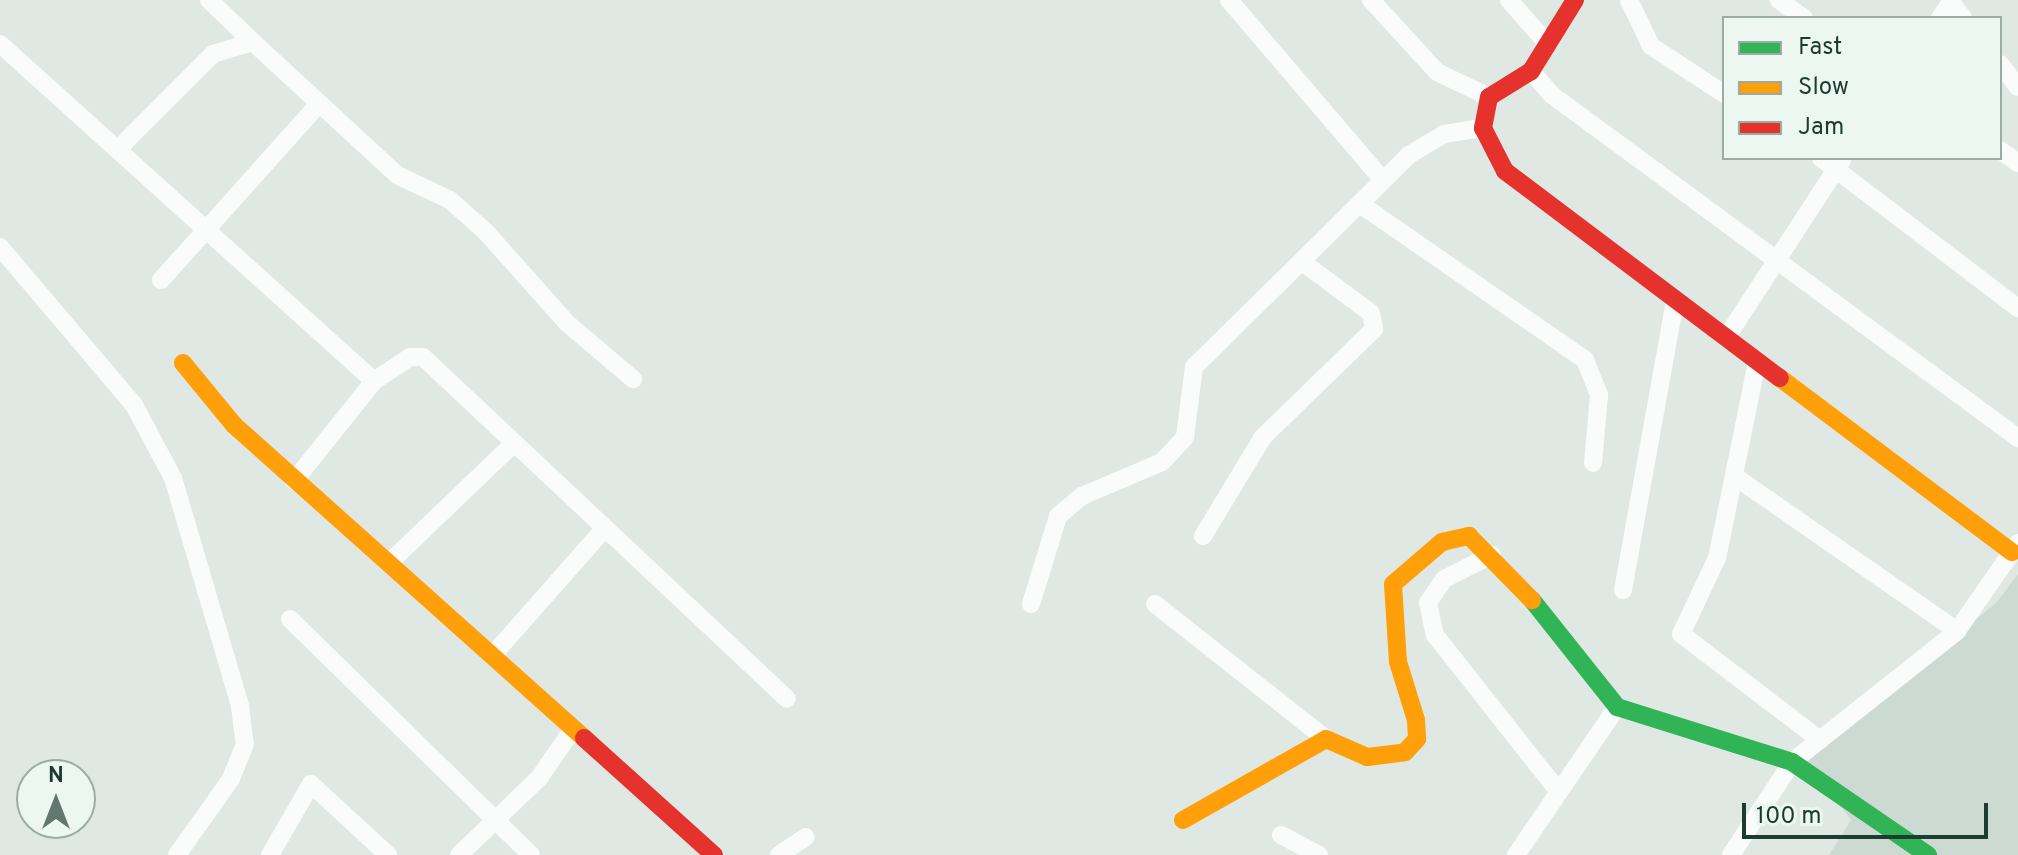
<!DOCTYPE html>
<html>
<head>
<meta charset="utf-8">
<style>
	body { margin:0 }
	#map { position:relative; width:2018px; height:855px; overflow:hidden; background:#e0e8e4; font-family:Overpass,sans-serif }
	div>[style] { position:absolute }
	.built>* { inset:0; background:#cdd9d3 }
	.street>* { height:18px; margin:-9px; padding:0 9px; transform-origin:9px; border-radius:9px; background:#fafcfb }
	.fast>* { height:18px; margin:-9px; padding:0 9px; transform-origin:9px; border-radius:9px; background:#30b455 }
	.slow>* { height:18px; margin:-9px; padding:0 9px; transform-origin:9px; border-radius:9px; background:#ff9f0a }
	.jam>* { height:18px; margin:-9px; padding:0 9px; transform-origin:9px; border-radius:9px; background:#e5322d }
	span { translate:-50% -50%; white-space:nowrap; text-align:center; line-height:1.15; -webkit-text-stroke:6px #edf7f1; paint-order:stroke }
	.legend { position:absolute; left:1722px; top:16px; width:280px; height:144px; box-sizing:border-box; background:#edf7f1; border:2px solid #9aaca5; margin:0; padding:10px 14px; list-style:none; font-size:24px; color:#1d3b32 }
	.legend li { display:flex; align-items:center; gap:16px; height:40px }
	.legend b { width:40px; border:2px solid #9aaca5 }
	.north { position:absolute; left:16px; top:759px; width:80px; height:80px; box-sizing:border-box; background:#edf7f1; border:2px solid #9aaca5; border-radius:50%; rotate:0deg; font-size:22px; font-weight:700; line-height:32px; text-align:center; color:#1d3b32 }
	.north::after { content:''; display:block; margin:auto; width:28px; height:36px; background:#617870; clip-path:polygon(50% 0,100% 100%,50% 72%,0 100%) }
	.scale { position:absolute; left:1742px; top:803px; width:246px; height:36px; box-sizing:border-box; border:4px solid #1d3b32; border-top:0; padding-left:10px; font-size:24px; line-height:28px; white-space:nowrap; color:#1d3b32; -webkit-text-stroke:6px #edf7f1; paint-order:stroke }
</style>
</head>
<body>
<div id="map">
	<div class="built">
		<div style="clip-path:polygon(2018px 574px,2018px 855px,1829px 855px,1851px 820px,1808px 761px,1997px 602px)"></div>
	</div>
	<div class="street">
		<div style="left:209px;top:0;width:61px;rotate:43.7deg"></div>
		<div style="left:1229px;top:0;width:237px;rotate:49.5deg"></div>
		<div style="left:1371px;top:0;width:98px;rotate:47.5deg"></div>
		<div style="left:1437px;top:72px;width:58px;rotate:25.7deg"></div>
		<div style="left:1509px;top:0;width:53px;rotate:48.8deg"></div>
		<div style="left:1629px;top:0;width:51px;rotate:64.4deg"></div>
		<div style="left:1651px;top:46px;width:87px;rotate:33.3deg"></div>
		<div style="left:1779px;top:0;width:31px;rotate:36deg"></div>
		<div style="left:1951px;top:2px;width:20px;rotate:53deg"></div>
		<div style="left:1940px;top:18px;width:22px;rotate:-56deg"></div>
		<div style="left:0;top:44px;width:503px;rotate:42.02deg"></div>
		<div style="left:2000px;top:64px;width:29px;rotate:52deg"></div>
		<div style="left:1531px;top:71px;width:32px;rotate:49deg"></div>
		<div style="left:1552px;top:95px;width:579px;rotate:36.35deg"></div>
		<div style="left:121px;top:146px;width:130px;rotate:-45deg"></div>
		<div style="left:213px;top:54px;width:42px;rotate:-16.7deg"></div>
		<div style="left:253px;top:42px;width:196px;rotate:42.7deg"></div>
		<div style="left:397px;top:175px;width:59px;rotate:25.3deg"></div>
		<div style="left:450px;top:200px;width:47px;rotate:41.5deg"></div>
		<div style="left:485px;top:231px;width:123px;rotate:48.3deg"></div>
		<div style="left:567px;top:323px;width:87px;rotate:40.3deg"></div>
		<div style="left:2000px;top:150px;width:22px;rotate:36deg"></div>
		<div style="left:1821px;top:158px;width:248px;rotate:37.3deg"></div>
		<div style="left:1360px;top:204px;width:274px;rotate:34.7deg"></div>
		<div style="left:1585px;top:360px;width:38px;rotate:68deg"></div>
		<div style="left:1599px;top:395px;width:68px;rotate:95deg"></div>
		<div style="left:0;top:247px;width:207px;rotate:49.7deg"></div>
		<div style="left:134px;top:405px;width:83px;rotate:61.9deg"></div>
		<div style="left:173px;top:478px;width:238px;rotate:73.6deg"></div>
		<div style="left:240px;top:706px;width:38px;rotate:83deg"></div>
		<div style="left:245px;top:744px;width:38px;rotate:112deg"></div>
		<div style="left:231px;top:779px;width:93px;rotate:125.4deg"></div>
		<div style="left:161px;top:280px;width:237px;rotate:-48.1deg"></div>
		<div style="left:1726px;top:338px;width:212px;rotate:-56.9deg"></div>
		<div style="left:1757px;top:362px;width:200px;rotate:101.5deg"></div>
		<div style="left:1717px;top:558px;width:84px;rotate:115.3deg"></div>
		<div style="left:1681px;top:634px;width:175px;rotate:37.3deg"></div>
		<div style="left:1737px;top:478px;width:268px;rotate:34.8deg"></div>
		<div style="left:294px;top:481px;width:128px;rotate:-51.3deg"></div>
		<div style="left:374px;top:381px;width:43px;rotate:-33.7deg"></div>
		<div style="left:410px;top:357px;width:13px"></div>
		<div style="left:423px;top:357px;width:499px;rotate:43.2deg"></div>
		<div style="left:1203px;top:536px;width:116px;rotate:-58.8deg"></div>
		<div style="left:1263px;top:437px;width:155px;rotate:-44.2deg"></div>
		<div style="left:1374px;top:329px;width:16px;rotate:-101deg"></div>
		<div style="left:1371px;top:313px;width:86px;rotate:-143.5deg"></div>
		<div style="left:1492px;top:555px;width:54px;rotate:153.4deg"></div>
		<div style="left:1444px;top:579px;width:29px;rotate:124deg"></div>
		<div style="left:1428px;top:603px;width:33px;rotate:78deg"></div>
		<div style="left:1435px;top:635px;width:199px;rotate:51.7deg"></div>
		<div style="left:389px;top:563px;width:173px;rotate:-43.8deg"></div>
		<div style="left:1623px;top:590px;width:293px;rotate:-79.8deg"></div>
		<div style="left:1031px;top:604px;width:92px;rotate:-72.9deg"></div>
		<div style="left:1058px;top:516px;width:31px;rotate:-40deg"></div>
		<div style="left:1082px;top:496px;width:87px;rotate:-23deg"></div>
		<div style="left:1162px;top:462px;width:34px;rotate:-47deg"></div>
		<div style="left:1185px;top:437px;width:71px;rotate:-82.7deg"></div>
		<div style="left:1194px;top:367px;width:302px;rotate:-44.6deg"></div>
		<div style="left:1409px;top:155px;width:41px;rotate:-31deg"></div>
		<div style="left:1444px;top:134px;width:39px;rotate:-9deg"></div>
		<div style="left:1155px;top:604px;width:218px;rotate:38.3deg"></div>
		<div style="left:290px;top:619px;width:337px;rotate:44.4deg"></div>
		<div style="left:492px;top:656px;width:171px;rotate:-48.6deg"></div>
		<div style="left:1281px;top:835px;width:43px;rotate:27.8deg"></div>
		<div style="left:270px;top:855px;width:82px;rotate:-60deg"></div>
		<div style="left:311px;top:784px;width:105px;rotate:42.7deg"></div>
		<div style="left:459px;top:855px;width:111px;rotate:-43.9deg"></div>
		<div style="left:539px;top:778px;width:60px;rotate:-55.2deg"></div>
		<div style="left:779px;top:855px;width:32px;rotate:-34deg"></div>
		<div style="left:1516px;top:855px;width:179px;rotate:-55.7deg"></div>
		<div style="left:1731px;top:855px;width:111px;rotate:-56.7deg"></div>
		<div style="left:1792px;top:762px;width:211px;rotate:-38.4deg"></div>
		<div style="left:1957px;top:631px;width:107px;rotate:-55.3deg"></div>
	</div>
	<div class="fast">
		<div style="left:1532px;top:600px;width:137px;rotate:51.5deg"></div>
		<div style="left:1617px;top:707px;width:183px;rotate:17.4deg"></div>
		<div style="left:1792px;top:762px;width:165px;rotate:34.4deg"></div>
	</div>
	<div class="slow">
		<div style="left:183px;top:363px;width:80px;rotate:50.6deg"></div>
		<div style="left:234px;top:425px;width:470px;rotate:41.8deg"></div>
		<div style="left:1780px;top:378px;width:290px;rotate:36.9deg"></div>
		<div style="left:1183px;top:820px;width:164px;rotate:-29.5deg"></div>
		<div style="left:1326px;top:739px;width:45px;rotate:23.7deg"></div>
		<div style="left:1367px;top:757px;width:38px;rotate:-7deg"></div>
		<div style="left:1405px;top:752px;width:18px;rotate:-47deg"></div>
		<div style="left:1417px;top:739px;width:19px;rotate:-93deg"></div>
		<div style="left:1416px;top:720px;width:61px;rotate:-107.2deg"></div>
		<div style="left:1398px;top:662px;width:78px;rotate:-93.7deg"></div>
		<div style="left:1393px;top:584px;width:65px;rotate:-40.6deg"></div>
		<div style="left:1442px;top:542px;width:28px;rotate:-13deg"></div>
		<div style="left:1469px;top:536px;width:90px;rotate:45.5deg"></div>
	</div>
	<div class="jam">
		<div style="left:1575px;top:0;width:84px;rotate:121.8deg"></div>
		<div style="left:1531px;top:71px;width:49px;rotate:148.2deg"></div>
		<div style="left:1489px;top:97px;width:32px;rotate:101deg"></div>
		<div style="left:1483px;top:128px;width:48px;rotate:62.9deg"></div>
		<div style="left:1505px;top:171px;width:344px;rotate:37deg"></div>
		<div style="left:584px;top:738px;width:175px;rotate:42deg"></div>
	</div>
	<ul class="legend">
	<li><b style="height:10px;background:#30b455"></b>Fast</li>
	<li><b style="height:10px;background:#ff9f0a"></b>Slow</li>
	<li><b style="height:10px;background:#e5322d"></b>Jam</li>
	</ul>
	<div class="north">N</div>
	<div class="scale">100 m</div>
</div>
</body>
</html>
